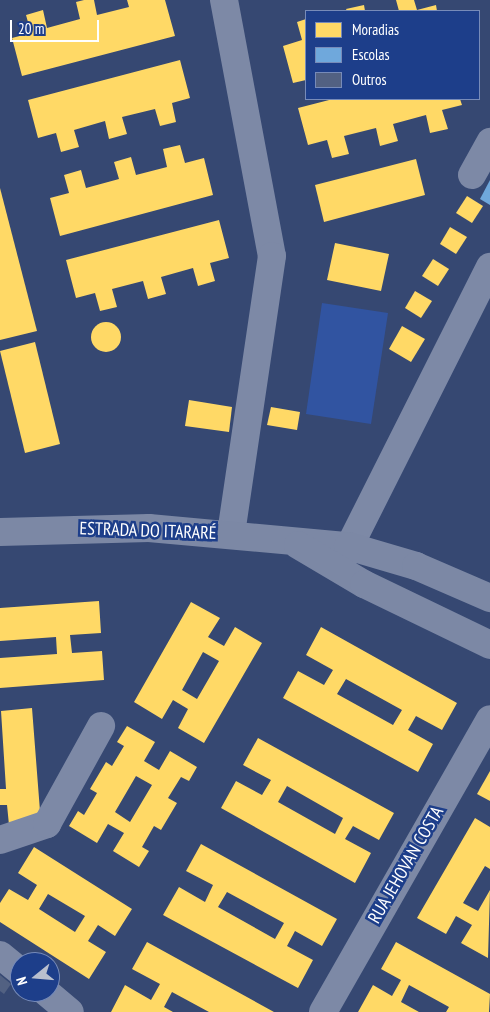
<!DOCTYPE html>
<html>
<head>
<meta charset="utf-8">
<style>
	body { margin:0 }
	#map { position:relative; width:490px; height:1012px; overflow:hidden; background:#364872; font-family:"PT Sans Narrow",sans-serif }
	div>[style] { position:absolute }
	.green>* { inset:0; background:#3154a1 }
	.homes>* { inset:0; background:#ffd966 }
	.round { border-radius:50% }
	.schools>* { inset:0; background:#6fa8dc }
	.building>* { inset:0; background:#526182 }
	.minor>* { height:28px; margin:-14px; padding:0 14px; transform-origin:14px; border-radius:14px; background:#7d89a6 }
	.major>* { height:28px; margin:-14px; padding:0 14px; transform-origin:14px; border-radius:14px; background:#7c88a5 }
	span { translate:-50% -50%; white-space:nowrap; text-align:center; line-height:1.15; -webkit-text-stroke:5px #1d3e8a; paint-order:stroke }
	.street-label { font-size:18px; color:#fff }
	.legend { position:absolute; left:305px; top:10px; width:175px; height:90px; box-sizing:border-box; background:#1d3e8a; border:1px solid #778bb9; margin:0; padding:6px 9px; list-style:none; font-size:15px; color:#fff }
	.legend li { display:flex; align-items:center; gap:10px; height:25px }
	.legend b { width:25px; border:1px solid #778bb9 }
	.north { position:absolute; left:10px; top:952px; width:50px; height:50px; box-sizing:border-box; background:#1d3e8a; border:1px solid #778bb9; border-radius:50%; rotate:253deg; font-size:14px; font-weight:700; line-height:20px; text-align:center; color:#fff }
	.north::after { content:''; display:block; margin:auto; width:18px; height:22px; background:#b9bfce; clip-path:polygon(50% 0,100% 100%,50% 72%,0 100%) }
	.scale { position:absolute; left:10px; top:20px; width:89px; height:22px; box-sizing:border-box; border:2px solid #fff; border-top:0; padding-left:6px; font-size:15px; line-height:18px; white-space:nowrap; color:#fff; -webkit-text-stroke:4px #1d3e8a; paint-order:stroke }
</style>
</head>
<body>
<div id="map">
	<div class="green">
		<div style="clip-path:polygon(322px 303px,388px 313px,371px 424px,306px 414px)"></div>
	</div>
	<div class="homes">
		<div style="clip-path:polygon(84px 0,94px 0,97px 15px,129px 7px,127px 0,165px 0,175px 36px,22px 76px,12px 38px,31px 33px,26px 15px,43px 10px,47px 28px,80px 19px,76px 2px)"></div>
		<div style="clip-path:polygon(396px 0,414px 0,417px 10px,436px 5px,437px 11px,399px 11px)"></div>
		<div style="clip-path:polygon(364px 5px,365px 11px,347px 11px,346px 9px)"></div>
		<div style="clip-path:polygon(306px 19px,306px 80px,293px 83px,283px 46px,302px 40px,297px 22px)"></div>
		<div style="clip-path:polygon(180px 60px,190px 98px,172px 103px,176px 122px,160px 126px,155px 109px,122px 117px,127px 134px,109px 139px,105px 121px,74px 130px,79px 147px,61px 152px,56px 133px,38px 138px,28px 100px)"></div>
		<div style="clip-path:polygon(333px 99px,460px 99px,462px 105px,442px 110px,448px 129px,430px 133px,426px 115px,393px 124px,398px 141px,380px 146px,376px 128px,344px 136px,349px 154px,332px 158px,327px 140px,308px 145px,298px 108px)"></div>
		<div style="clip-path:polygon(180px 145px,185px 163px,204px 158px,213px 195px,60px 236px,50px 198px,69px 193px,64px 175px,81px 170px,86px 188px,119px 179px,114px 162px,131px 157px,136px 175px,167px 167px,163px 149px)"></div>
		<div style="clip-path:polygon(416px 159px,425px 195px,324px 222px,315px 185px)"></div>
		<div style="clip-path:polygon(0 188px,37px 331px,0 340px)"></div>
		<div style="clip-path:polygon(467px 196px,483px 206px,472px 223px,456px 213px)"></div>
		<div style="clip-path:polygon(219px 220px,229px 258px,210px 263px,215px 281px,198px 286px,193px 268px,161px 277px,166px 294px,148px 299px,143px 281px,112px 289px,117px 307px,100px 311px,95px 293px,76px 298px,66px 260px)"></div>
		<div style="clip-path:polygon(450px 227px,467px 237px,456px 254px,440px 244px)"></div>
		<div style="clip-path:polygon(335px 243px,389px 254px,381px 291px,327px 280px)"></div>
		<div style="clip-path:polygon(433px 259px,449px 269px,438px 286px,422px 276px)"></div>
		<div style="clip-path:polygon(415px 291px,432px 301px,421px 318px,405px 308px)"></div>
		<div class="round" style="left:91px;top:322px;width:30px;height:30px"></div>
		<div style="clip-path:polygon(402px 326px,425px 339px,411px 362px,389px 349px)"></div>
		<div style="clip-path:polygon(35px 342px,60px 444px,25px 453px,0 351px)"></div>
		<div style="clip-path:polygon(189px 400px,232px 407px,229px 432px,185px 426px)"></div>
		<div style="clip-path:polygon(271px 407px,300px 412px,297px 430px,267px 425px)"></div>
		<div style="clip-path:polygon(99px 601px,101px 633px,70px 635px,72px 653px,102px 651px,104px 680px,0 688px,0 658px,57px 654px,56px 637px,0 641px,0 608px)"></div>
		<div style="clip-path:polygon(evenodd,191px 602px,220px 618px,208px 637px,224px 646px,235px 627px,262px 643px,204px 743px,178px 728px,188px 709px,173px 700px,162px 719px,134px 702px,191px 602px,203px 652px,219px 661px,197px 699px,182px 690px,203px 652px)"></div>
		<div style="clip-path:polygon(evenodd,321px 627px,457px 703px,442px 730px,416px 716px,408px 730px,433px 744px,418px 772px,283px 698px,298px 671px,324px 685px,333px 670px,306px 655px,321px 627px,346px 679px,402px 710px,393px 725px,337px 694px,346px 679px)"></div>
		<div style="clip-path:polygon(32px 708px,41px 824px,9px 825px,7px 805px,0 805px,0 789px,6px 789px,1px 711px)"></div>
		<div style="clip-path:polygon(evenodd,127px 726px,155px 742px,144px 761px,159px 770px,170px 751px,197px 767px,189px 781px,181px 777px,168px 798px,177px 803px,161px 830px,154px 826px,142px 847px,149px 851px,139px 867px,113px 851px,124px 833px,108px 824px,97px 843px,69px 826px,78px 811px,84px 815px,97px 793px,90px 789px,106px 762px,112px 766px,124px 746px,117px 742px,127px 726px,136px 776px,152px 785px,130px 822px,115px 812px,136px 776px)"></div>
		<div style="clip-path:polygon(evenodd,258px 738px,394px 813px,379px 840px,353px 826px,345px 839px,371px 853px,355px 883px,221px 808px,236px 781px,262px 795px,271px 780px,243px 765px,258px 738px,287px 786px,343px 818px,335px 834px,278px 802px,287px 786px)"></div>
		<div style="clip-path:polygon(490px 771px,490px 801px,477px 794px)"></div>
		<div style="clip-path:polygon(475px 818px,490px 827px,490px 869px,485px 866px,463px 903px,478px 911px,490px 890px,488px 958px,461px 943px,472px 925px,456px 916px,446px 934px,417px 918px)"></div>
		<div style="clip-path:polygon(evenodd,201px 844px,337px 919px,322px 946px,295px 931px,287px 946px,313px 960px,298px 988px,163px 915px,179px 887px,205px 902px,213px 885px,186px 871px,201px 844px,227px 892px,284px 923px,275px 939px,218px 907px,227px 892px)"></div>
		<div style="clip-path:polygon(evenodd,34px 847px,132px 909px,115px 936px,98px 925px,88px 941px,106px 952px,89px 979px,0 922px,0 903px,9px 889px,28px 900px,37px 885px,18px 873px,34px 847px,48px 894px,85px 916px,75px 932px,39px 909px,48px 894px)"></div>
		<div style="clip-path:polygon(147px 942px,274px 1012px,209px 1012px,172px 992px,164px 1007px,173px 1012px,111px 1012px,125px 985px,151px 1000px,160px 984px,132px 969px)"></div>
		<div style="clip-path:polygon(396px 942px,490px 994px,489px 1012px,446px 1012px,449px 1007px,409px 985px,401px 1002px,419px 1012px,358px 1012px,373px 985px,392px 996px,401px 980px,381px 969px)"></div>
	</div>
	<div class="schools">
		<div style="clip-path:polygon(490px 180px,490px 205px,480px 199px)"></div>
	</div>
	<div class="building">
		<div style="clip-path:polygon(0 975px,11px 984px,4px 994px,0 991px)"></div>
	</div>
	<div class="minor">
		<div style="left:224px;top:0;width:260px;rotate:79.4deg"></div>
		<div style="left:272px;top:256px;width:281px;rotate:98.4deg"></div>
		<div style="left:472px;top:175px;width:38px;rotate:-61deg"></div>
		<div style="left:339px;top:567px;width:336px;rotate:-63.3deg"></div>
		<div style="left:0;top:840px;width:50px;rotate:-18.8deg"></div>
		<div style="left:47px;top:824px;width:112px;rotate:-61.1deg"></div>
		<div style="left:0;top:955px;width:26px;rotate:39deg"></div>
		<div style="left:46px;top:992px;width:31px;rotate:40deg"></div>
		<div style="left:323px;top:1012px;width:337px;rotate:-60.3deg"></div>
	</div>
	<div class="major">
		<div style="left:0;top:532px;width:149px;rotate:-1.5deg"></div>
		<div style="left:149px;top:528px;width:200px;rotate:5.2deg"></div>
		<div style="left:348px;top:546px;width:71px;rotate:16.4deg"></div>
		<div style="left:416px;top:566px;width:81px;rotate:23.4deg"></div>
		<div style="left:298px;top:545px;width:77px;rotate:30.6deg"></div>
		<div style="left:364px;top:584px;width:140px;rotate:25.8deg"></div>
	</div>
	<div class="street-label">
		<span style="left:148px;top:531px;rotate:2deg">ESTRADA DO ITARARÉ</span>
		<span style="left:406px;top:865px;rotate:-60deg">RUA JEHOVAN COSTA</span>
	</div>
	<ul class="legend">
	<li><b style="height:14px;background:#ffd966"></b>Moradias</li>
	<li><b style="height:14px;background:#6fa8dc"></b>Escolas</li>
	<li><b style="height:14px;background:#526182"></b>Outros</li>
	</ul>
	<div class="north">N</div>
	<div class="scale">20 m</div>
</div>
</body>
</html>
